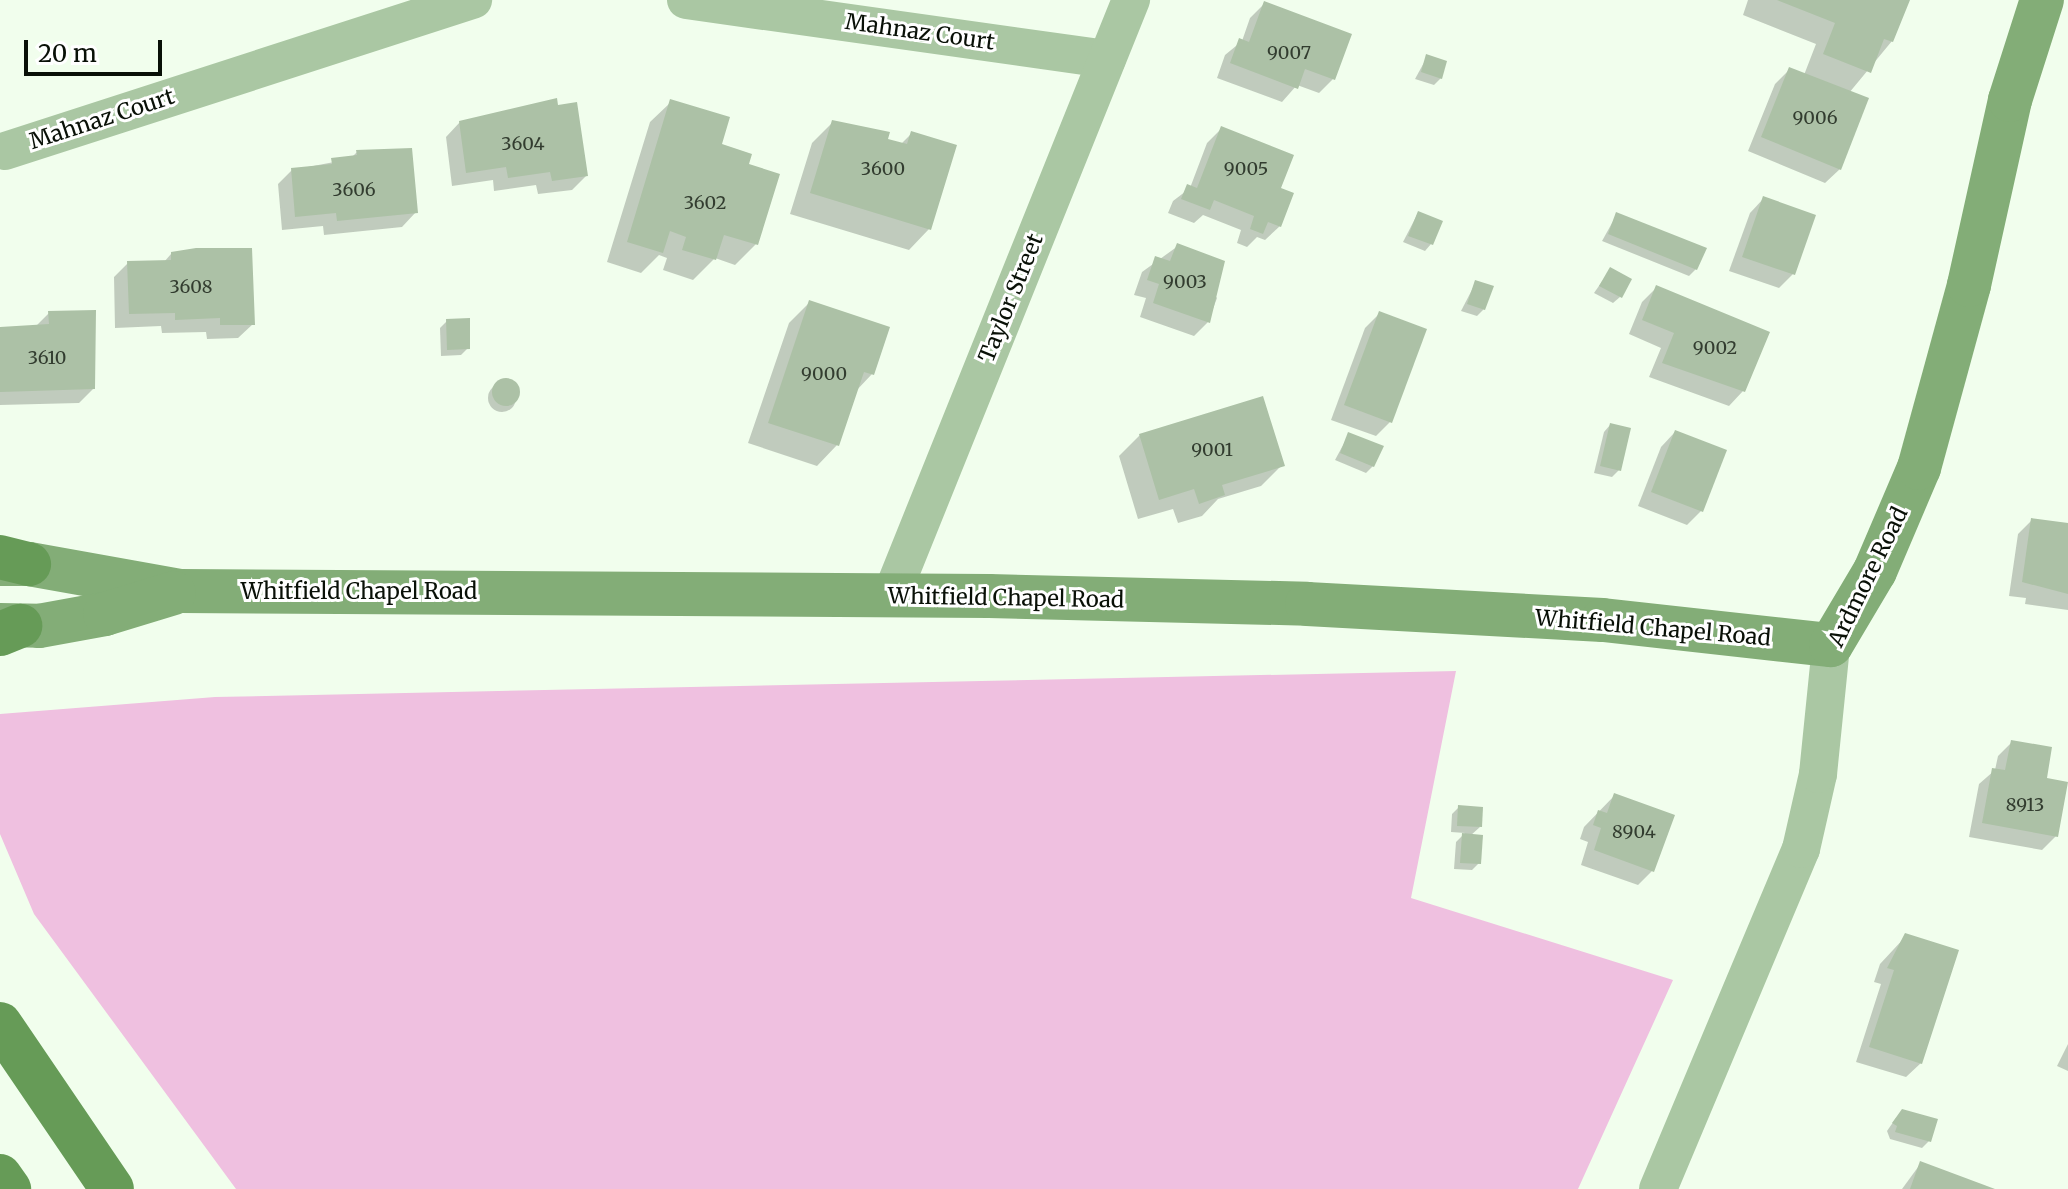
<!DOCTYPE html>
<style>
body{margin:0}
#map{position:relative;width:2068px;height:1189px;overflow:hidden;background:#f1feed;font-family:Merriweather,serif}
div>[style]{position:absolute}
.green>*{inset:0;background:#efc0e0}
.shadow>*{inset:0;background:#0003}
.round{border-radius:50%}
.building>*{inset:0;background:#acc1a6}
.street>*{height:38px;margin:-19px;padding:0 19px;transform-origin:19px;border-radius:19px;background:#aac7a3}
.secondary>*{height:44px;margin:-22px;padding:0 22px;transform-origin:22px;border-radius:22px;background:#83ad77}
.primary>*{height:44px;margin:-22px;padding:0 22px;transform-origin:22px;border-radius:22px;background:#669b57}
span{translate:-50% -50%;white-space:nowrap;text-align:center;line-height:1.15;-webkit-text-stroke:6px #fff;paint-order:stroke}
.number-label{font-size:18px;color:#323c2f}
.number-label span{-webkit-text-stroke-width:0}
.street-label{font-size:22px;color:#091007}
.scale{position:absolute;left:24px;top:40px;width:138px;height:36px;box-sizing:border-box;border:4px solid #091007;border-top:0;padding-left:10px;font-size:24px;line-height:28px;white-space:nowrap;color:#091007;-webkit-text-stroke:6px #fff;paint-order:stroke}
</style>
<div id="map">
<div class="green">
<i style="clip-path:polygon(1456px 671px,1411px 898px,1673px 980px,1578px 1189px,236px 1189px,34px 914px,0 834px,0 714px,215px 697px)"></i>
</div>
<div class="shadow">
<i style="clip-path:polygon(1748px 0,1908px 0,1892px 41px,1849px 93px,1840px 169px,1825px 183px,1748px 151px,1775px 84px,1790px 69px,1804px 75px,1816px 44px,1743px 15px)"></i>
<i style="clip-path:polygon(1264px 4px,1333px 79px,1319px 93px,1297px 85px,1282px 102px,1217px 78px,1225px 55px,1242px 41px,1250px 18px)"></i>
<i style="clip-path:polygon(1427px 57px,1441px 78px,1434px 85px,1415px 79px)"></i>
<i style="clip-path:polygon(555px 100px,586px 176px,572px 190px,538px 194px,536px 185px,494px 191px,493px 180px,452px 186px,446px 137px,460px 122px)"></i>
<i style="clip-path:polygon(671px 102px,746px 166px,756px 244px,735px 265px,715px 258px,693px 280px,663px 270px,667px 258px,659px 255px,641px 273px,607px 262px,650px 122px)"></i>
<i style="clip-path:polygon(833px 122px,901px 144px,912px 133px,929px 229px,909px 250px,790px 214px,812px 143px)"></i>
<i style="clip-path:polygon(1221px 129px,1278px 189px,1280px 226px,1265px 240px,1257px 237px,1247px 247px,1237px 243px,1241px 230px,1203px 215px,1194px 223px,1168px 213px,1173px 201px,1190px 188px,1207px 143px)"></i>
<i style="clip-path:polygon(357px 152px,416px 212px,402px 227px,324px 235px,323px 226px,282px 230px,278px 184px,292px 170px,350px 159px)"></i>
<i style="clip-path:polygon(1764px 198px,1793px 274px,1779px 288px,1729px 271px,1750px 213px)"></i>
<i style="clip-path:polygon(1418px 213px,1431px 244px,1425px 251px,1403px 242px)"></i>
<i style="clip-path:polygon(1617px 214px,1696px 269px,1689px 276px,1602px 241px)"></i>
<i style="clip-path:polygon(1178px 246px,1217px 298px,1208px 322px,1194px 336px,1140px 317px,1146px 298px,1134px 295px,1142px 272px)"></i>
<i style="clip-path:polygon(171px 254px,253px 324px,238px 338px,207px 339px,206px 332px,162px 333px,161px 326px,115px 328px,114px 277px,128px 263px,164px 262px)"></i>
<i style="clip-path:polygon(1610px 270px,1620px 297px,1613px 303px,1594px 293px)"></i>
<i style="clip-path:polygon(1476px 282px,1484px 309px,1477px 316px,1461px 311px)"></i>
<i style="clip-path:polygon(1656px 288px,1743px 391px,1729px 406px,1649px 377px,1661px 348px,1629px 334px,1642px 302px)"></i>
<i style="clip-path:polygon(810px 302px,872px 374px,855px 392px,837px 445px,817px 466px,748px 443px,789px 323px)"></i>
<i style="clip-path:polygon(49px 313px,93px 389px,79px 403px,0 405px,0 329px,35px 327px)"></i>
<i style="clip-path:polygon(1380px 313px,1390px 422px,1376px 436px,1331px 420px,1365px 328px)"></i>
<i style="clip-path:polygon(447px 321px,468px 348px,461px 355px,441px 356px,440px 328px)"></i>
<i class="round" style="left:488px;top:384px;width:28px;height:28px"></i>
<i style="clip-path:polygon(1610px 425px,1619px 470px,1612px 477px,1594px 473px,1604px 432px)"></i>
<i style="clip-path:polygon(1675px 432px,1701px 511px,1687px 525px,1638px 506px,1661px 447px)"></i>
<i style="clip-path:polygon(1349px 434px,1373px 466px,1366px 473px,1335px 460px)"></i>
<i style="clip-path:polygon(1140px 435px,1282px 465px,1261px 486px,1218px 499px,1202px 516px,1178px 523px,1173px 509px,1138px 519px,1119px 456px)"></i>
<i style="clip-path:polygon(2032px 520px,2068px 525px,2068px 610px,2025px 604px,2026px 598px,2009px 596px,2018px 534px)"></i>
<i style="clip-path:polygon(2012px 742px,2045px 780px,2056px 836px,2042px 850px,1969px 837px,1979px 784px,1995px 770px,1998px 756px)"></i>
<i style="clip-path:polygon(1614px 796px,1652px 871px,1638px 885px,1581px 865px,1588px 842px,1580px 839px,1584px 827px)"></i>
<i style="clip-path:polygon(1459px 807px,1480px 827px,1470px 836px,1479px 863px,1472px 870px,1454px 869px,1456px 842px,1465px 833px,1451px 832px,1452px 814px)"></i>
<i style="clip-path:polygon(1906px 936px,1921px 1063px,1906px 1077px,1856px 1062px,1881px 984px,1874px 982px,1880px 964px)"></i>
<i style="clip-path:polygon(2068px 1044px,2068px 1071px,2057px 1066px)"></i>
<i style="clip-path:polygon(1896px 1118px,1929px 1141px,1922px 1148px,1890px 1139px,1887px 1131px)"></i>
<i style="clip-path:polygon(1921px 1163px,1990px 1189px,1902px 1189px)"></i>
</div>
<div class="building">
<i style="clip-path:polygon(1777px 0,1910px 0,1893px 42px,1884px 39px,1871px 73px,1823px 54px,1835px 23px)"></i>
<i style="clip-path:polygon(1264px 1px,1352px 34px,1335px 80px,1305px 69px,1298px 89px,1230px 63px,1239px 38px,1249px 42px)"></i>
<i style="clip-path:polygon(1426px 54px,1447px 61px,1442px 79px,1421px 72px)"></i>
<i style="clip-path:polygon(1789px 67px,1869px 98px,1841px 170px,1761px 137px)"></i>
<i style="clip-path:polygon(557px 98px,558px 105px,577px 102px,588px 176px,552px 181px,550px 172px,508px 178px,506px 167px,466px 173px,459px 121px)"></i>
<i style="clip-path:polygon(670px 99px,730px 117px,722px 144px,752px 154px,749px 164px,780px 174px,758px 245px,724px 235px,716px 260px,682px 250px,686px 237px,670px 231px,663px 253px,627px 242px)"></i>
<i style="clip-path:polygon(832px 120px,890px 132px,888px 139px,907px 144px,911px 131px,957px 145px,931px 230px,810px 193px)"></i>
<i style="clip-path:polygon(1221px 126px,1294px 155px,1281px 188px,1294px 193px,1281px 227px,1268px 222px,1263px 234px,1250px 229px,1254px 216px,1214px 200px,1210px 210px,1181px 199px,1187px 184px,1197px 188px)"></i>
<i style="clip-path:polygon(412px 148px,418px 213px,337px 221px,336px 213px,295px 217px,291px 168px,332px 164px,331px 158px,357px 155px,356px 150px)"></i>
<i style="clip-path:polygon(1763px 196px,1816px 215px,1795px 275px,1742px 257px)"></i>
<i style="clip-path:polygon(1418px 211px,1443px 221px,1433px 245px,1408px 236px)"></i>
<i style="clip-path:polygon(1616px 212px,1707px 248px,1697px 270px,1608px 234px)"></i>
<i style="clip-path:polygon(1177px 243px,1225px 261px,1210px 323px,1153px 303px,1159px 284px,1147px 280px,1155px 256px,1170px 261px)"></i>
<i style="clip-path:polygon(196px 248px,252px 248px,255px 325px,220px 325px,220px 318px,175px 320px,175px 313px,129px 314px,127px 261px,171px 260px,171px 252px)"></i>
<i style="clip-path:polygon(1610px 267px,1632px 279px,1622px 298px,1599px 286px)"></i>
<i style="clip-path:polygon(1475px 280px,1494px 286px,1485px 310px,1467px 304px)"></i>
<i style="clip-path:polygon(1656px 285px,1770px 332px,1745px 392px,1662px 363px,1674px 333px,1642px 320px)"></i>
<i style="clip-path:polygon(809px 300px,890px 327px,874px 375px,864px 372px,839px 446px,768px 423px)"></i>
<i style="clip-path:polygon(96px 310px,95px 389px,0 392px,0 327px,49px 324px,48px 311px)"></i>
<i style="clip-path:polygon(1379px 311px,1427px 329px,1392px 423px,1344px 405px)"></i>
<i style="clip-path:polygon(470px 318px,470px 349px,447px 350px,446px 319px)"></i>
<i class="round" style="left:492px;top:378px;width:28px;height:28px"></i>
<i style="clip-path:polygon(1263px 396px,1285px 466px,1222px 485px,1225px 495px,1199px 504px,1194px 489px,1159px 500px,1139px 434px)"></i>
<i style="clip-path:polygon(1610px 423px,1631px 428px,1621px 471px,1600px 466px)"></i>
<i style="clip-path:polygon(1675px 430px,1727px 450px,1703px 512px,1651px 492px)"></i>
<i style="clip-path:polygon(1348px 432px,1384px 446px,1374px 467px,1340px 453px)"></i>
<i style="clip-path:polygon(2031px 518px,2068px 523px,2068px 594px,2022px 582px)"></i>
<i style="clip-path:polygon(2011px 740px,2052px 747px,2047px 778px,2068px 782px,2058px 837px,1982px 823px,1992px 768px,2005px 770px)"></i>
<i style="clip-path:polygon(1614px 793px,1675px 815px,1654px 872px,1594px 850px,1601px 828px,1593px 825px,1598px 810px,1607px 813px)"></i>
<i style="clip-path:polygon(1458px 805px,1483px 807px,1482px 827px,1457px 826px)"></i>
<i style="clip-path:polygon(1462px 833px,1483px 835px,1481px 864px,1460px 863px)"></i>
<i style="clip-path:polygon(1905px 933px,1959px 950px,1922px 1064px,1869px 1047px,1894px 970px,1887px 968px)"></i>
<i style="clip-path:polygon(1902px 1109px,1938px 1119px,1931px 1142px,1895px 1132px,1897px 1126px,1892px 1123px)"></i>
<i style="clip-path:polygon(1920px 1161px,1995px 1189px,1910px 1189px)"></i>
</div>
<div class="street">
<i style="left:686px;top:0;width:425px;rotate:8deg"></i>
<i style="left:5px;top:151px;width:492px;rotate:-17.9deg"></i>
<i style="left:891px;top:596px;width:643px;rotate:-68.07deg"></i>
<i style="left:1658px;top:1189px;width:369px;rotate:-67.2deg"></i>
<i style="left:1801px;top:849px;width:77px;rotate:-77.2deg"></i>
<i style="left:1818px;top:774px;width:130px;rotate:-84.2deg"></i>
</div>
<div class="secondary">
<i style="left:0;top:564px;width:29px"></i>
<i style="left:29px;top:564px;width:153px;rotate:10.1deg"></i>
<i style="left:180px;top:591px;width:809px;rotate:0.35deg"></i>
<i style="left:989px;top:596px;width:318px;rotate:1.4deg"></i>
<i style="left:1307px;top:604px;width:296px;rotate:3.1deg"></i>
<i style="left:1603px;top:620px;width:229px;rotate:6.3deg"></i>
<i style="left:1831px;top:645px;width:86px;rotate:-59.3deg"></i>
<i style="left:1875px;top:571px;width:112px;rotate:-66.9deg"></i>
<i style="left:1919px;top:468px;width:190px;rotate:-74.7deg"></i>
<i style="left:1969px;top:285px;width:189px;rotate:-77.5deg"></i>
<i style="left:2010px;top:100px;width:105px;rotate:-72.3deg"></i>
<i style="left:0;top:625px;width:39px;rotate:1deg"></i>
<i style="left:39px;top:626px;width:67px;rotate:-10.3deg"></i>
<i style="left:105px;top:614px;width:72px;rotate:-16.9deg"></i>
</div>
<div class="primary">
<i style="left:0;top:557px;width:30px;rotate:14deg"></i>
<i style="left:0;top:634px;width:22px;rotate:-22deg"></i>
<i style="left:0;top:1024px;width:199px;rotate:55.8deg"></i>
<i style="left:0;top:1176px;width:16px;rotate:55deg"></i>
</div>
<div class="number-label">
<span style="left:1289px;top:53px">9007</span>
<span style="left:1815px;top:118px">9006</span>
<span style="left:523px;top:144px">3604</span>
<span style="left:883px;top:169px">3600</span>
<span style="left:1246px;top:169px">9005</span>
<span style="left:354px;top:190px">3606</span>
<span style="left:705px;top:203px">3602</span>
<span style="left:1185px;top:282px">9003</span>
<span style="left:191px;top:287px">3608</span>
<span style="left:1715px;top:348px">9002</span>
<span style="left:47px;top:358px">3610</span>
<span style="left:824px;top:374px">9000</span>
<span style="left:1212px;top:450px">9001</span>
<span style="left:2025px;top:805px">8913</span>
<span style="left:1634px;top:832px">8904</span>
</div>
<div class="street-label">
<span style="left:920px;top:32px;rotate:8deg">Mahnaz Court</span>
<span style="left:102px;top:119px;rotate:-18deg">Mahnaz Court</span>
<span style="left:1011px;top:298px;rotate:-68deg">Taylor Street</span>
<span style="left:1868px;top:577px;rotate:-64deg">Ardmore Road</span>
<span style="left:359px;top:592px">Whitfield Chapel Road</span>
<span style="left:1006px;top:598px;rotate:1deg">Whitfield Chapel Road</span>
<span style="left:1653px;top:628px;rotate:5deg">Whitfield Chapel Road</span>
</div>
<div class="scale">20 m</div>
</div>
